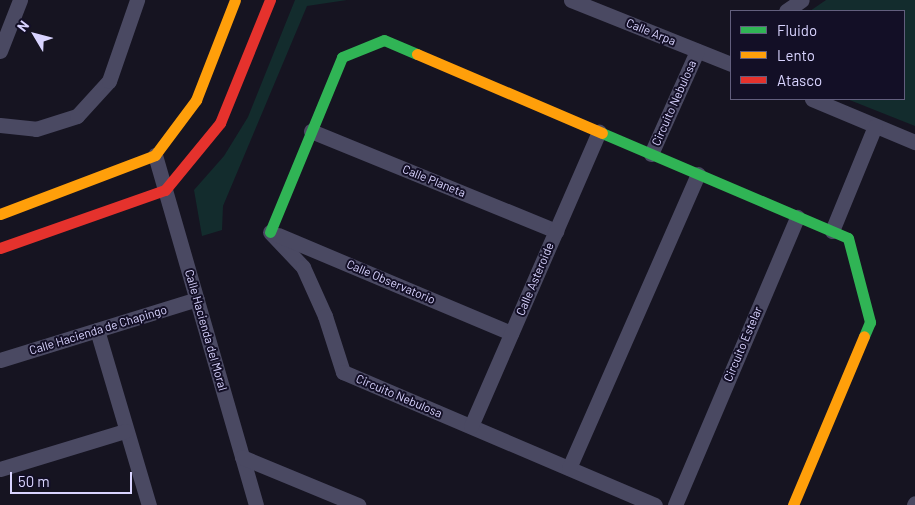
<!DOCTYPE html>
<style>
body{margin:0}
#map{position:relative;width:915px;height:505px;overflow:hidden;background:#161421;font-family:Barlow,sans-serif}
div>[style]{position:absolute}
.green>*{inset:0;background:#132c2d}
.street>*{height:15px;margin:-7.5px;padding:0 7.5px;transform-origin:7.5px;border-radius:7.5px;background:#4a4962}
.fast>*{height:11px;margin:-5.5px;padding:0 5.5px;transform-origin:5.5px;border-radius:5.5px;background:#30b455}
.slow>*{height:11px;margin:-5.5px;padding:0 5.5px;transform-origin:5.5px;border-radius:5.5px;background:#ff9f0a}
.jam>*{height:11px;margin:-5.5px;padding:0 5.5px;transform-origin:5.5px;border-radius:5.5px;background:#e5322d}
span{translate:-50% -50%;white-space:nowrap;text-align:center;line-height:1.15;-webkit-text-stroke:4px #130f26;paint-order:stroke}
.street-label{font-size:12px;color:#d9d4ff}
.legend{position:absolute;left:730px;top:10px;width:175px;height:90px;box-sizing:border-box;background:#130f26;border:1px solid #625e7d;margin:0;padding:6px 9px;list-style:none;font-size:15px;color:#d9d4ff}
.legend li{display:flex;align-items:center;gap:10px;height:25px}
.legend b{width:25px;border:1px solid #625e7d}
.north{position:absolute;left:10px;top:10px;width:50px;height:50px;-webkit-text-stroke:4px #130f26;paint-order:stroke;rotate:307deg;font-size:14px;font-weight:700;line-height:20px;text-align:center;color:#d9d4ff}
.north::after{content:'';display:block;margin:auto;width:18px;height:22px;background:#d9d4ff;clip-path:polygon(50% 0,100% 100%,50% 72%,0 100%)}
.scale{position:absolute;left:10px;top:472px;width:122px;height:22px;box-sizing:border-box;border:2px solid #d9d4ff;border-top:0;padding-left:6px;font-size:15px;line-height:18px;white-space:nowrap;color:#d9d4ff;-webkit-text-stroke:4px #130f26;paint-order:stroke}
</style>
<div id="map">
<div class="green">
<i style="clip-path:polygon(295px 0,347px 0,307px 6px,223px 206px,222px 230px,202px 236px,194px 190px,224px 156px,248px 117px)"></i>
<i style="clip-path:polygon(826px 0,915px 0,915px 126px,847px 99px,904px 99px,904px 11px,810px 11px)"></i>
</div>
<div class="street">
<i style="left:571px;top:0;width:172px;rotate:21.8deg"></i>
<i style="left:786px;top:11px;width:19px;rotate:-35deg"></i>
<i style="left:0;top:51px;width:55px;rotate:-68.6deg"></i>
<i style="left:812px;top:99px;width:112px;rotate:22.7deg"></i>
<i style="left:0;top:125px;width:36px;rotate:6deg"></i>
<i style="left:36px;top:129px;width:43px;rotate:-17.6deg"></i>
<i style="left:77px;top:116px;width:47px;rotate:-47.6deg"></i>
<i style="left:109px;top:81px;width:86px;rotate:-70.9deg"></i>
<i style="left:311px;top:131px;width:265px;rotate:22.2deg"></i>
<i style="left:651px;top:154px;width:113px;rotate:-65.9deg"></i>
<i style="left:155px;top:155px;width:364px;rotate:73.9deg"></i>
<i style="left:832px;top:231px;width:113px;rotate:-67.7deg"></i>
<i style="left:270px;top:232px;width:48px;rotate:46.7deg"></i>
<i style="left:303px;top:267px;width:54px;rotate:65.8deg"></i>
<i style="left:325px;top:316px;width:59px;rotate:72.2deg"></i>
<i style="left:343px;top:372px;width:339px;rotate:23.1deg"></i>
<i style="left:278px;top:235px;width:253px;rotate:22.8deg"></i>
<i style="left:97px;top:330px;width:183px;rotate:73.5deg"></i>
<i style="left:0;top:360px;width:206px;rotate:-17.2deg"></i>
<i style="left:471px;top:426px;width:321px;rotate:-66.5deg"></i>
<i style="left:242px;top:457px;width:126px;rotate:22.5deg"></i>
<i style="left:569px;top:468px;width:321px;rotate:-66.3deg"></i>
<i style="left:0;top:469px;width:131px;rotate:-16.9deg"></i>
<i style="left:675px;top:505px;width:313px;rotate:-67deg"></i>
<i style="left:914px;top:505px;width:2px;rotate:-63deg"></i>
</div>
<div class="fast">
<i style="left:602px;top:133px;width:267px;rotate:23.1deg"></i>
<i style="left:848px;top:238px;width:87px;rotate:75.3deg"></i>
<i style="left:870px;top:322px;width:15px;rotate:113deg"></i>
<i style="left:270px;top:232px;width:189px;rotate:-67.6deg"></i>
<i style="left:342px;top:57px;width:45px;rotate:-22deg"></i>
<i style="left:384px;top:40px;width:36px;rotate:23deg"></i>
</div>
<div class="slow">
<i style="left:417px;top:54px;width:201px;rotate:23.1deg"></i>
<i style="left:0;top:214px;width:166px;rotate:-20.8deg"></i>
<i style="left:155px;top:155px;width:69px;rotate:-53.3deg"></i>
<i style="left:196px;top:100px;width:107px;rotate:-68.7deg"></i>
<i style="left:793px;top:505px;width:183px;rotate:-67.2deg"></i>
</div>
<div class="jam">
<i style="left:0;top:248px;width:175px;rotate:-19.4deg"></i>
<i style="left:165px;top:190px;width:87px;rotate:-50.6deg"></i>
<i style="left:220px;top:123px;width:133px;rotate:-67.9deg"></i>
</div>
<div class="street-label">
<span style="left:651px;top:32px;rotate:22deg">Calle Arpa</span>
<span style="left:674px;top:103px;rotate:-66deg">Circuito Nebulosa</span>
<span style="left:434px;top:181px;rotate:22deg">Calle Planeta</span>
<span style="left:535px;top:279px;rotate:-67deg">Calle Asteroide</span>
<span style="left:391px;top:282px;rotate:23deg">Calle Observatorio</span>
<span style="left:98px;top:330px;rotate:-17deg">Calle Hacienda de Chapingo</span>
<span style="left:206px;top:330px;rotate:74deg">Calle Hacienda del Moral</span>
<span style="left:743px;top:344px;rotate:-67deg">Circuito Estelar</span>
<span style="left:399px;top:396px;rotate:23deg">Circuito Nebulosa</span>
</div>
<ul class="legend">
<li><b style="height:6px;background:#30b455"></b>Fluido</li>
<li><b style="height:6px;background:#ff9f0a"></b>Lento</li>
<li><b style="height:6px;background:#e5322d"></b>Atasco</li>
</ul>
<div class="north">N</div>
<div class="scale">50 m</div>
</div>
